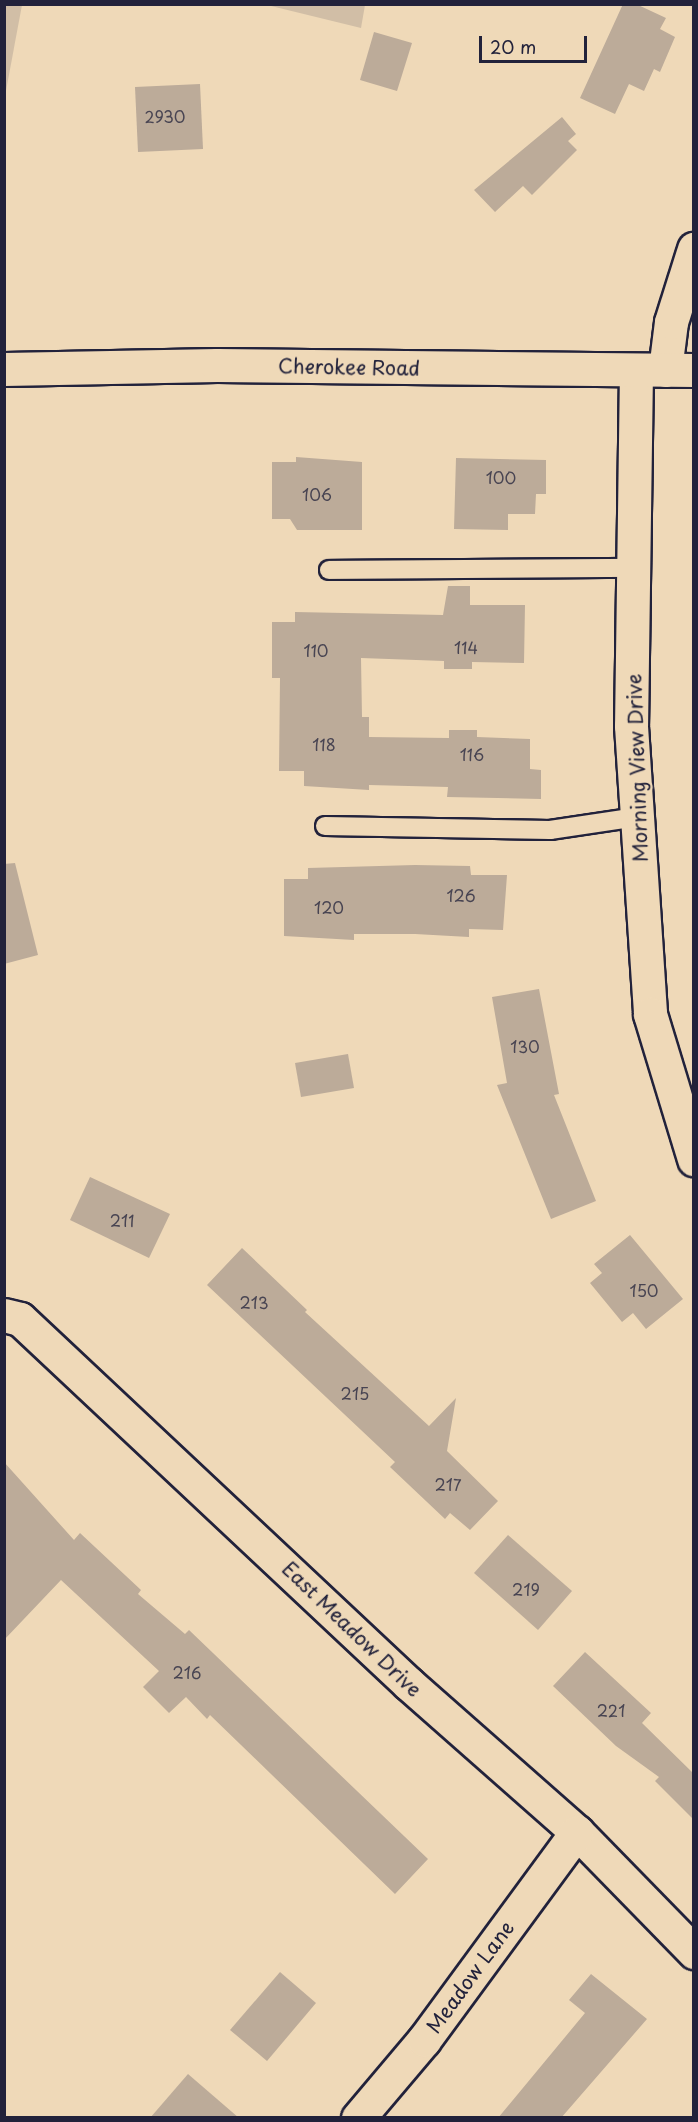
<!DOCTYPE html>
<style>
body{margin:0}
#map{position:relative;width:698px;height:2122px;overflow:hidden;background:#efd9b8;font-family:"Playpen Sans",sans-serif}
div>[style]{position:absolute}
.green>*{inset:0;background:#d1bea6}
.building>*{inset:0;background:#bcab99}
.roads{filter:drop-shadow(2px 0 #22223b) drop-shadow(-2px 0 #22223b) drop-shadow(0 2px #22223b) drop-shadow(0 -2px #22223b)}
.service>*{height:18px;margin:-9px;padding:0 9px;transform-origin:9px;border-radius:9px;background:#efd9b8}
.minor>*{height:33px;margin:-16.5px;padding:0 16.5px;transform-origin:16.5px;border-radius:16.5px;background:#efd9b8}
.secondary>*{height:33px;margin:-16.5px;padding:0 16.5px;transform-origin:16.5px;border-radius:16.5px;background:#efd9b8}
span{translate:-50% -50%;white-space:nowrap;text-align:center;line-height:1.15;-webkit-text-stroke:4.5px #efd9b8;paint-order:stroke}
.number-label{font-size:16px;color:#484452}
.number-label span{-webkit-text-stroke-width:0}
.street-label{font-size:20px;color:#22223b}
.frame{position:absolute;inset:0;border:6px solid #22223b;pointer-events:none}
.scale{position:absolute;left:479px;top:36px;width:108px;height:27px;box-sizing:border-box;border:3px solid #22223b;border-top:0;padding-left:8px;font-size:18px;line-height:21px;white-space:nowrap;color:#22223b;-webkit-text-stroke:4px #efd9b8;paint-order:stroke}
</style>
<div id="map">
<div class="green">
<i style="clip-path:polygon(5px 4px,22px 5px,5px 96px,4px 5px)"></i>
<i style="clip-path:polygon(267px 5px,365px 4px,365px 5px,361px 28px)"></i>
</div>
<div class="building">
<i style="clip-path:polygon(623px 4px,636px 4px,666px 18px,660px 29px,675px 37px,660px 72px,654px 69px,644px 91px,629px 84px,615px 114px,580px 98px)"></i>
<i style="clip-path:polygon(374px 32px,412px 43px,397px 91px,360px 80px)"></i>
<i style="clip-path:polygon(200px 84px,203px 149px,138px 152px,135px 87px)"></i>
<i style="clip-path:polygon(562px 117px,576px 134px,568px 141px,577px 150px,532px 195px,523px 186px,495px 212px,474px 190px)"></i>
<i style="clip-path:polygon(296px 457px,362px 462px,362px 530px,297px 530px,290px 519px,272px 519px,272px 462px,296px 462px)"></i>
<i style="clip-path:polygon(456px 458px,546px 460px,546px 494px,536px 494px,535px 514px,508px 514px,508px 530px,454px 529px)"></i>
<i style="clip-path:polygon(448px 586px,470px 586px,470px 605px,525px 605px,524px 663px,472px 662px,472px 669px,444px 669px,444px 661px,361px 658px,362px 717px,369px 717px,369px 737px,449px 738px,449px 730px,477px 730px,477px 737px,530px 739px,530px 769px,541px 770px,541px 799px,447px 797px,448px 787px,369px 785px,369px 790px,304px 786px,304px 771px,279px 771px,280px 678px,272px 678px,272px 622px,295px 622px,295px 612px,443px 615px)"></i>
<i style="clip-path:polygon(15px 863px,38px 955px,4px 964px,4px 864px)"></i>
<i style="clip-path:polygon(415px 865px,470px 866px,471px 875px,507px 875px,503px 930px,469px 929px,469px 937px,415px 934px,354px 934px,354px 940px,284px 936px,284px 879px,308px 879px,308px 868px)"></i>
<i style="clip-path:polygon(539px 989px,559px 1094px,554px 1095px,596px 1201px,551px 1219px,497px 1085px,507px 1083px,492px 997px)"></i>
<i style="clip-path:polygon(348px 1054px,354px 1088px,301px 1097px,295px 1063px)"></i>
<i style="clip-path:polygon(90px 1177px,170px 1214px,149px 1258px,70px 1220px)"></i>
<i style="clip-path:polygon(630px 1235px,683px 1299px,646px 1329px,633px 1313px,622px 1322px,590px 1283px,602px 1273px,594px 1264px)"></i>
<i style="clip-path:polygon(242px 1248px,307px 1310px,305px 1312px,429px 1426px,456px 1398px,447px 1451px,498px 1501px,470px 1530px,450px 1513px,445px 1519px,390px 1467px,395px 1462px,207px 1285px)"></i>
<i style="clip-path:polygon(4px 1462px,74px 1540px,80px 1533px,141px 1590px,138px 1594px,185px 1634px,189px 1630px,428px 1859px,395px 1894px,210px 1715px,207px 1719px,186px 1697px,169px 1713px,143px 1687px,159px 1671px,61px 1580px,4px 1640px)"></i>
<i style="clip-path:polygon(508px 1535px,572px 1591px,538px 1630px,474px 1573px)"></i>
<i style="clip-path:polygon(585px 1652px,651px 1713px,642px 1723px,693px 1773px,693px 1819px,655px 1781px,659px 1777px,616px 1746px,553px 1686px)"></i>
<i style="clip-path:polygon(280px 1972px,316px 2003px,267px 2061px,230px 2030px)"></i>
<i style="clip-path:polygon(591px 1974px,647px 2019px,561px 2118px,498px 2118px,585px 2013px,569px 2000px)"></i>
<i style="clip-path:polygon(188px 2074px,239px 2118px,150px 2118px)"></i>
</div>
<div class="roads">
<div class="service">
<i style="left:329px;top:570px;width:305px;rotate:-0.4deg"></i>
<i style="left:325px;top:826px;width:225px;rotate:1deg"></i>
<i style="left:550px;top:830px;width:88px;rotate:-8.5deg"></i>
</div>
<div class="minor">
<i style="left:636px;top:370px;width:356px;rotate:90.8deg"></i>
<i style="left:631px;top:726px;width:289px;rotate:86.2deg"></i>
<i style="left:650px;top:1014px;width:152px;rotate:73.1deg"></i>
<i style="left:665px;top:370px;width:48px;rotate:-82.9deg"></i>
<i style="left:671px;top:322px;width:77px;rotate:-72.5deg"></i>
<i style="left:4px;top:1315px;width:16px;rotate:14deg"></i>
<i style="left:20px;top:1319px;width:533px;rotate:43.18deg"></i>
<i style="left:409px;top:1684px;width:224px;rotate:41.4deg"></i>
<i style="left:577px;top:1832px;width:168px;rotate:45.7deg"></i>
<i style="left:358px;top:2118px;width:102px;rotate:-49.8deg"></i>
<i style="left:424px;top:2040px;width:258px;rotate:-53.7deg"></i>
</div>
<div class="secondary">
<i style="left:4px;top:369px;width:213px;rotate:-1.1deg"></i>
<i style="left:217px;top:365px;width:477px;rotate:0.6deg"></i>
</div>
</div>
<div class="number-label">
<span style="left:165px;top:116px">2930</span>
<span style="left:501px;top:477px">100</span>
<span style="left:317px;top:494px">106</span>
<span style="left:466px;top:647px">114</span>
<span style="left:316px;top:650px">110</span>
<span style="left:324px;top:744px">118</span>
<span style="left:472px;top:754px">116</span>
<span style="left:461px;top:895px">126</span>
<span style="left:329px;top:907px">120</span>
<span style="left:525px;top:1046px">130</span>
<span style="left:122px;top:1220px">211</span>
<span style="left:644px;top:1290px">150</span>
<span style="left:254px;top:1302px">213</span>
<span style="left:355px;top:1393px">215</span>
<span style="left:448px;top:1484px">217</span>
<span style="left:526px;top:1589px">219</span>
<span style="left:187px;top:1672px">216</span>
<span style="left:611px;top:1710px">221</span>
</div>
<div class="street-label">
<span style="left:349px;top:367px;rotate:1deg">Cherokee Road</span>
<span style="left:637px;top:768px;rotate:-92deg">Morning View Drive</span>
<span style="left:352px;top:1629px;rotate:44deg">East Meadow Drive</span>
<span style="left:470px;top:1977px;rotate:-54deg">Meadow Lane</span>
</div>
<div class="frame"></div>
<div class="scale">20 m</div>
</div>
